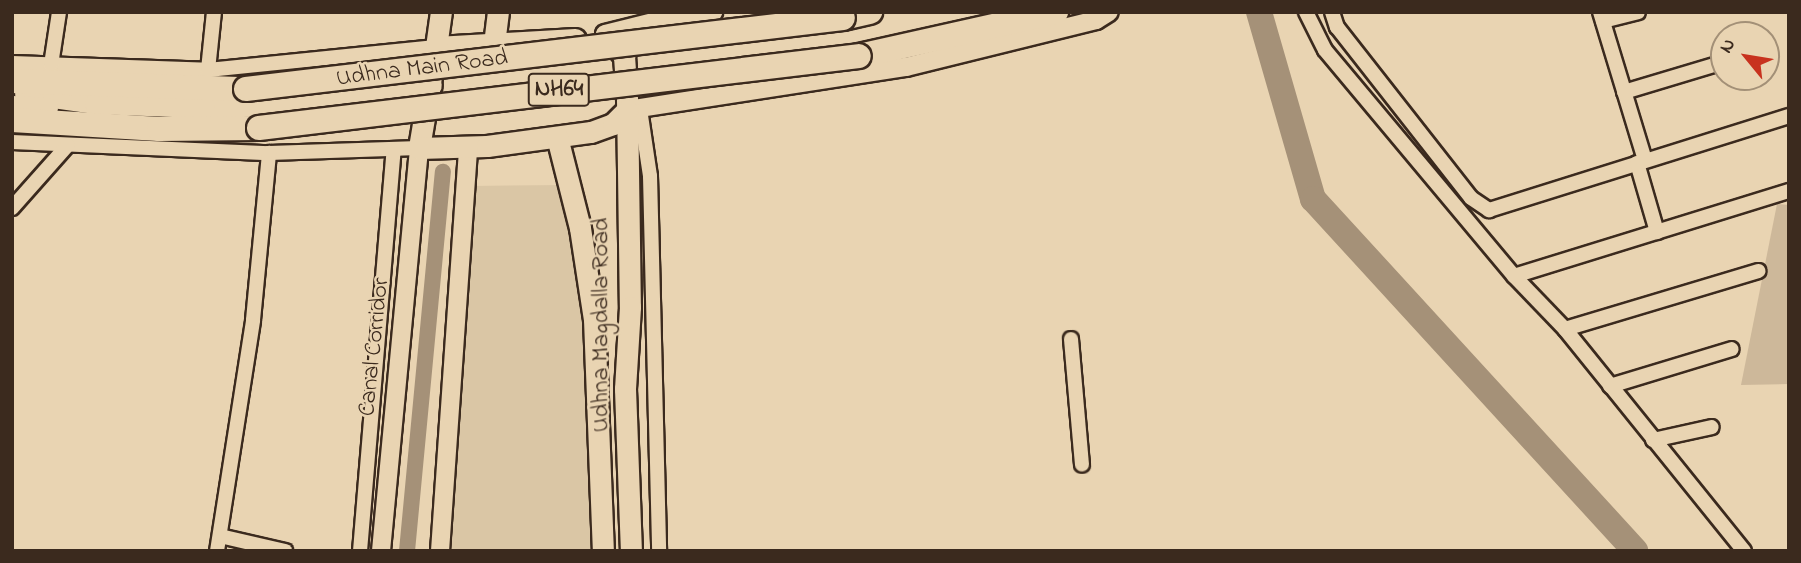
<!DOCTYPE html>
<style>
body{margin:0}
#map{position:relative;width:1801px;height:563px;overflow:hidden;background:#e9d4b2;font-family:"Indie Flower",sans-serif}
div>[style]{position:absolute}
.built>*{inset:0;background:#dac6a5}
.green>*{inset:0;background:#cdb89a}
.canal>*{height:16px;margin:-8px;padding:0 8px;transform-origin:8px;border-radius:8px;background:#a59178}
.river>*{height:26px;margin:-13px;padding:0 13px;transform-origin:13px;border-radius:13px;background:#a59178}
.roads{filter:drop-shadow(2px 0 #3b2a1e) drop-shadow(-2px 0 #3b2a1e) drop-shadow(0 2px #3b2a1e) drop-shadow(0 -2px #3b2a1e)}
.minor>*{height:14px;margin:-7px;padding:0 7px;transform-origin:7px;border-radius:7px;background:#e9d4b2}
.tertiary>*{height:18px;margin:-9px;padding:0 9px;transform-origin:9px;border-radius:9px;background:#e9d4b2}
.secondary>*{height:21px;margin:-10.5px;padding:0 10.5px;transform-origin:10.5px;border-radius:10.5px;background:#e9d4b2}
.trunk>*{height:24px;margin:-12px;padding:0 12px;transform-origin:12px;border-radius:12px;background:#e9d4b2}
.bridges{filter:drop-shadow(2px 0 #3b2a1e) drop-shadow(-2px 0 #3b2a1e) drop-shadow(0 2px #3b2a1e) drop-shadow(0 -2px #3b2a1e)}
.trunk-bridge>*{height:24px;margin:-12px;padding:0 12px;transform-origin:12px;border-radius:12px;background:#e9d4b2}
span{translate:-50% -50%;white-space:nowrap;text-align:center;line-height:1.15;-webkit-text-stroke:5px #e9d4b2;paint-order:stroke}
.shield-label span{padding:2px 5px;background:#e9d4b2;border:2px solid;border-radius:5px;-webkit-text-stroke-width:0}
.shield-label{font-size:23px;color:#3b2a1e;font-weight:700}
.street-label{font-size:24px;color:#3b2a1e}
.frame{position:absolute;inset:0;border:14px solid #3b2a1e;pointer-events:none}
.north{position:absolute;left:1710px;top:21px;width:70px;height:70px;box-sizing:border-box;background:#e9d4b2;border:2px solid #a39077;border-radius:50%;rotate:300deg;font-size:19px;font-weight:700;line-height:28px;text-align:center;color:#3b2a1e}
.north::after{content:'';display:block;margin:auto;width:24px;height:32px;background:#c8321e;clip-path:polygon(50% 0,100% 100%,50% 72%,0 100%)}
</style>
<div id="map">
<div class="built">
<i style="clip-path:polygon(566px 185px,594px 351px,600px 551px,442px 551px,471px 186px)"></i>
</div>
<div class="green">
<i style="clip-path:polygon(1777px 204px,1789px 205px,1789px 384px,1741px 385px)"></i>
</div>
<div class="canal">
<i style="left:407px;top:551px;width:381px;rotate:-84.6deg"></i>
</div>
<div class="river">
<i style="left:1259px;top:12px;width:195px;rotate:73.9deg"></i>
<i style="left:1313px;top:199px;width:477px;rotate:47.5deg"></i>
</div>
<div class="roads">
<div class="minor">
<i style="left:1306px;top:12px;width:42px;rotate:63.4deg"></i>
<i style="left:1325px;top:50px;width:295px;rotate:50.1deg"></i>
<i style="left:1514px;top:276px;width:74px;rotate:46.1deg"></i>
<i style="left:1565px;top:329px;width:285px;rotate:51.1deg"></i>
<i style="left:1332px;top:12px;width:16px;rotate:72deg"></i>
<i style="left:1337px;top:27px;width:217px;rotate:51.9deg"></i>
<i style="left:1471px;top:198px;width:22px;rotate:34deg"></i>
<i style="left:1489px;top:210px;width:314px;rotate:-17.4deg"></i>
<i style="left:1600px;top:12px;width:155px;rotate:73.1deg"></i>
<i style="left:1603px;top:21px;width:36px;rotate:-14deg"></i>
<i style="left:12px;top:63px;width:196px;rotate:2deg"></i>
<i style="left:208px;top:70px;width:229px;rotate:-5.8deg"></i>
<i style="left:51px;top:65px;width:54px;rotate:-81.4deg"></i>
<i style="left:208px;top:70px;width:58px;rotate:-84.1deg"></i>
<i style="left:1624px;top:92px;width:104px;rotate:-16.7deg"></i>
<i style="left:640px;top:109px;width:68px;rotate:81.5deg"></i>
<i style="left:650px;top:176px;width:375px;rotate:88.6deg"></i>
<i style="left:12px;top:142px;width:257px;rotate:2.5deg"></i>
<i style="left:269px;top:153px;width:150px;rotate:-1.9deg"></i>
<i style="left:1637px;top:163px;width:72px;rotate:73.8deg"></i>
<i style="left:12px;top:208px;width:84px;rotate:-48.4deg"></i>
<i style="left:1514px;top:276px;width:288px;rotate:-17.2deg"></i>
<i style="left:1565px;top:329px;width:202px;rotate:-16.7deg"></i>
<i style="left:1071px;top:339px;width:126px;rotate:85deg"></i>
<i style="left:1610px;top:386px;width:127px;rotate:-16.9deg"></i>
<i style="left:1653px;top:440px;width:60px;rotate:-12.4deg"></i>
<i style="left:220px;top:536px;width:67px;rotate:13deg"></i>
<i style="left:217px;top:551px;width:234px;rotate:-81.1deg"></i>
<i style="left:253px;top:320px;width:168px;rotate:-84.5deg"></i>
<i style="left:360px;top:551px;width:402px;rotate:-85.2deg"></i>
</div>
<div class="tertiary">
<i style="left:605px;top:34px;width:58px;rotate:-14deg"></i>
<i style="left:661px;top:20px;width:53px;rotate:-8.7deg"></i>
<i style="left:627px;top:110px;width:282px;rotate:-8.8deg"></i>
<i style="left:906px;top:67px;width:196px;rotate:-13.9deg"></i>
<i style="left:1096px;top:20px;width:15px;rotate:-32deg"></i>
<i style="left:381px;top:551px;width:405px;rotate:-84.6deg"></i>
<i style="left:440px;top:551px;width:405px;rotate:-86deg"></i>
</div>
<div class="secondary">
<i style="left:606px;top:35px;width:28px;rotate:49deg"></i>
<i style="left:624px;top:56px;width:43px;rotate:86deg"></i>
<i style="left:627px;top:99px;width:208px;rotate:89.2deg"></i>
<i style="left:630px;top:307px;width:82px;rotate:93.5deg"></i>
<i style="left:625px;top:389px;width:162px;rotate:87.9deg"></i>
<i style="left:575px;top:39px;width:139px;rotate:176.7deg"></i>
<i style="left:436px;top:47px;width:102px;rotate:99.6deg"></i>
<i style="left:419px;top:148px;width:68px;rotate:-1.7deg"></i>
<i style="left:487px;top:146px;width:105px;rotate:-7.7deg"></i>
<i style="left:591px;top:132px;width:23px;rotate:-20deg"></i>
<i style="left:613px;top:124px;width:20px;rotate:-45deg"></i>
<i style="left:494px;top:44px;width:32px;rotate:-83deg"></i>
<i style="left:436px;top:47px;width:35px;rotate:-82deg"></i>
<i style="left:25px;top:93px;width:71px;rotate:8.1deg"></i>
<i style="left:95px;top:103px;width:129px;rotate:2.2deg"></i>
<i style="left:224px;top:108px;width:208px;rotate:-6.3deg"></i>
<i style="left:12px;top:106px;width:35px;rotate:3deg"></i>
<i style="left:557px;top:137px;width:94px;rotate:75.8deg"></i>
<i style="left:580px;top:228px;width:92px;rotate:81.3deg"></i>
<i style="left:594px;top:319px;width:232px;rotate:87.8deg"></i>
</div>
<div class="trunk">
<i style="left:843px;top:18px;width:28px;rotate:-13deg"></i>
<i style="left:859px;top:56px;width:202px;rotate:-12.6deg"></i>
<i style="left:12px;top:81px;width:234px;rotate:2deg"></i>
<i style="left:12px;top:120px;width:147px;rotate:3.5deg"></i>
<i style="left:159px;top:129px;width:100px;rotate:-0.6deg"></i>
</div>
</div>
<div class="bridges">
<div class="trunk-bridge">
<i style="left:246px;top:89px;width:601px;rotate:-6.78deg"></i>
<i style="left:259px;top:128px;width:604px;rotate:-6.84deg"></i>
</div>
</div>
<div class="shield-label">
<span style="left:559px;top:90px">NH64</span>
</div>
<div class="street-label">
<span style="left:422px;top:69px;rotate:-7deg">Udhna Main Road</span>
<span style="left:602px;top:325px;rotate:-90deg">Udhna Magdalla Road</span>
<span style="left:375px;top:347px;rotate:-84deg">Canal Corridor</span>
</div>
<div class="frame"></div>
<div class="north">N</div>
</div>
